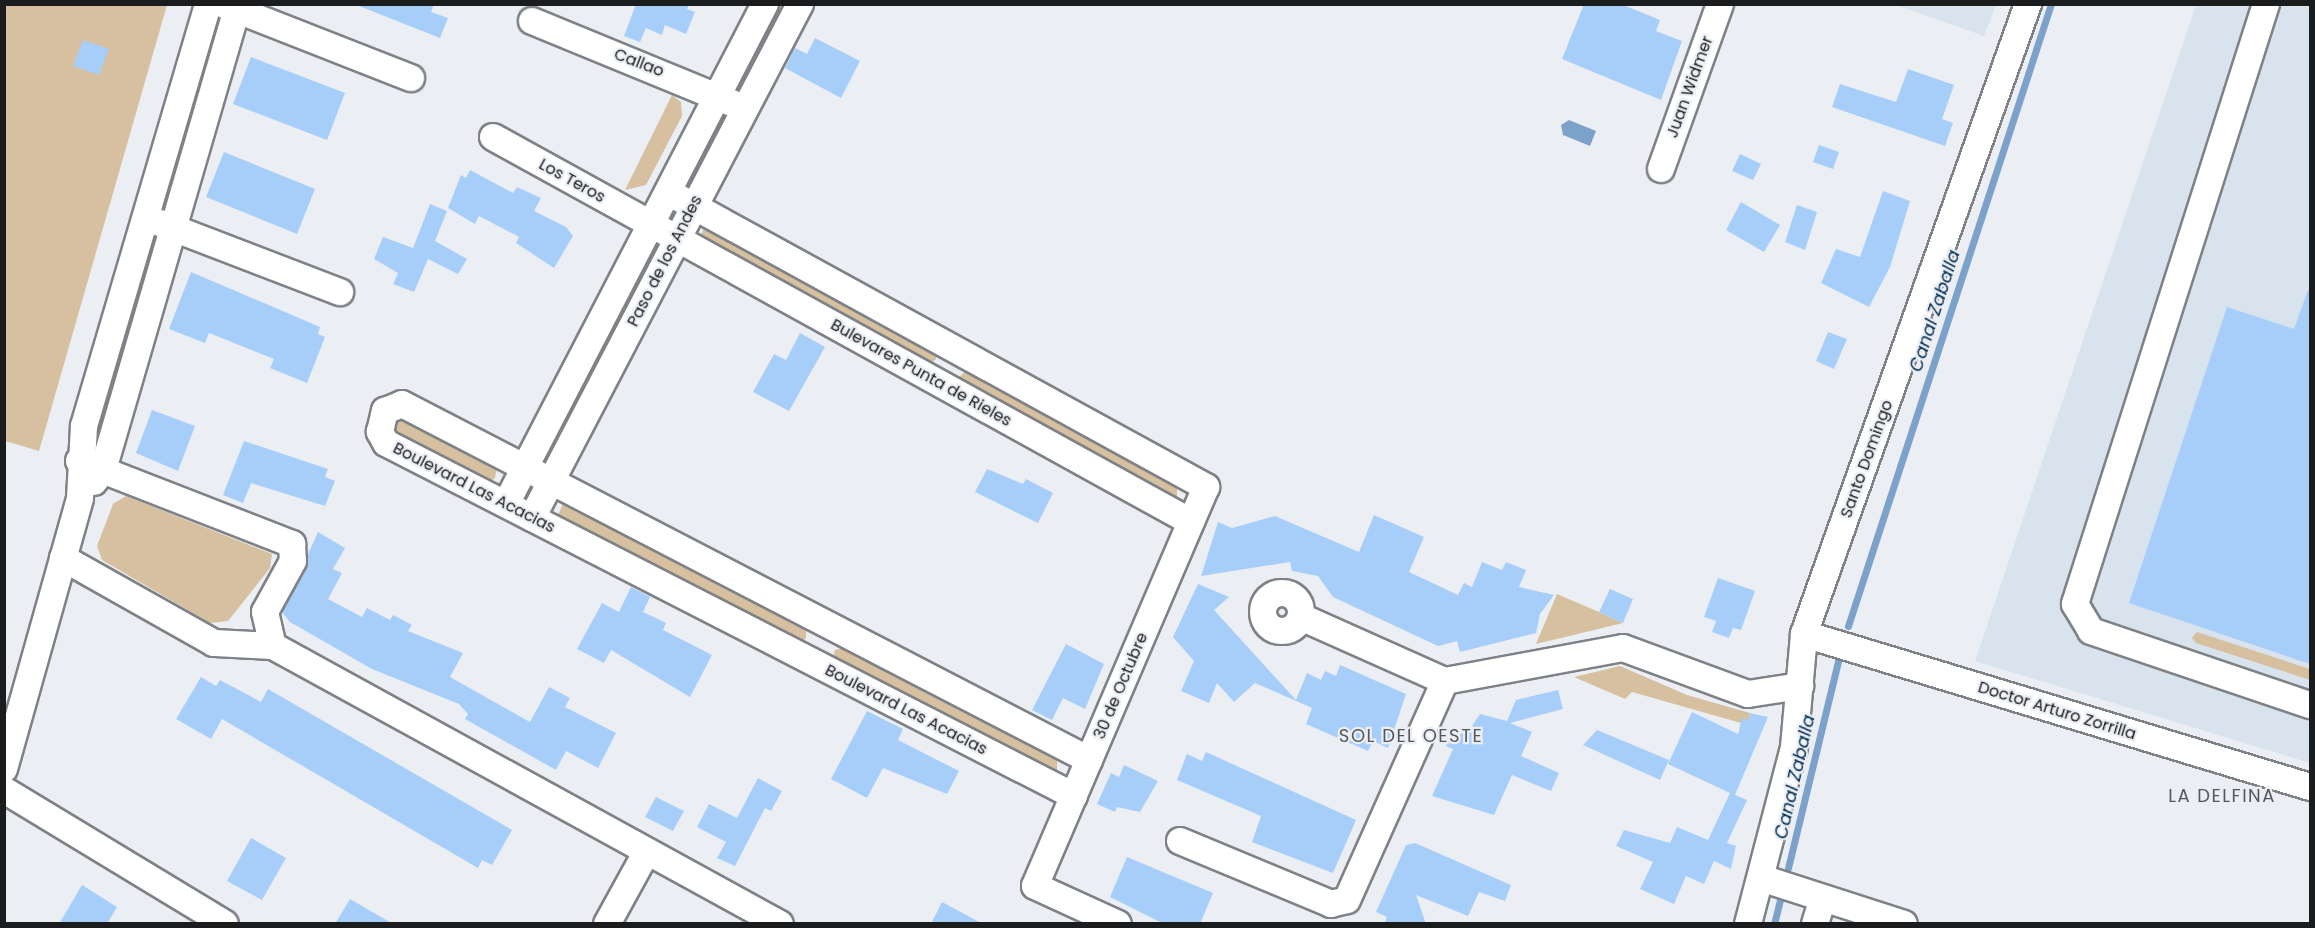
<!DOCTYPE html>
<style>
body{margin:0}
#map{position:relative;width:2315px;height:928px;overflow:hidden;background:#ebeff4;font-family:Poppins,sans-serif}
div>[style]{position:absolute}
.built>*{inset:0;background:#d8e3ed}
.green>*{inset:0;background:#d6c09f}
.water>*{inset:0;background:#7ca2ca}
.stream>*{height:7px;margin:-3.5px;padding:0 3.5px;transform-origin:3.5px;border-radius:3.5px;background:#7ca2ca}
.building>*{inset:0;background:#a7cef8}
.roads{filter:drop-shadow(2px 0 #7e8286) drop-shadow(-2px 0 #7e8286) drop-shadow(0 2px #7e8286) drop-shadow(0 -2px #7e8286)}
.minor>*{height:26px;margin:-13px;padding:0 13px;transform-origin:13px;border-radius:13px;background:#fff}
.minor>.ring{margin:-13px;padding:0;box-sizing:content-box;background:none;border:26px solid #fff;border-radius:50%}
span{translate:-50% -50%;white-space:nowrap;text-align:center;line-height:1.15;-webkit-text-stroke:4.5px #ebeff4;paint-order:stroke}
.street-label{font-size:16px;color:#1b1c1e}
.water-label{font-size:18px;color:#022d53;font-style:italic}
.neighbourhood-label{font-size:18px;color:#54585c;letter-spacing:1.5px}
.frame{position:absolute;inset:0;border:6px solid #1b1c1e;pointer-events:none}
</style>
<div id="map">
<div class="built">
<i style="clip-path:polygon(1896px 5px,1996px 5px,1984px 36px)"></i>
<i style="clip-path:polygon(2196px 5px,2310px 5px,2310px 763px,1975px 661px)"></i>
</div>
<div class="green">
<i style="clip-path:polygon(4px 5px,167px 5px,39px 451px,5px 441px)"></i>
<i style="clip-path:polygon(779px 5px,791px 5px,744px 85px,740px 78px)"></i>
<i style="clip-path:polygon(216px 32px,219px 34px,172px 188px,168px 185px)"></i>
<i style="clip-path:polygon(672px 95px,681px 102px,682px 116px,646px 185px,625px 190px)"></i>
<i style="clip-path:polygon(720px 117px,728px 118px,694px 180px,690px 174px)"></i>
<i style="clip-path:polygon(706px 223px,936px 351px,936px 359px,929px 365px,700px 237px)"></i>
<i style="clip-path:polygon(654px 250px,657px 252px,551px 459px,548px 453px,646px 255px)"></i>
<i style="clip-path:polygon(152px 253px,154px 254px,102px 434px,148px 256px)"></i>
<i style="clip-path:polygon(968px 369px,1177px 485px,1177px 496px,1173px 500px,957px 379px)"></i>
<i style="clip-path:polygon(398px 415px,497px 467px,495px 478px,490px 482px,393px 433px,389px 422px)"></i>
<i style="clip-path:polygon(126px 496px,272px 554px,270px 568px,228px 621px,210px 623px,102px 560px,97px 546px,107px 520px,113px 504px)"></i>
<i style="clip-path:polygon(563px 503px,806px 628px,806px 638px,802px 642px,557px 518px)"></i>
<i style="clip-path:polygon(1557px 594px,1599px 612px,1623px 623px,1536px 644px)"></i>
<i style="clip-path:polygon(2197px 632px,2310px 669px,2310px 680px,2196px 643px,2192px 638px)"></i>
<i style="clip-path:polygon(842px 648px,1057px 759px,1057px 774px,832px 662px,835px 650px)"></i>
<i style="clip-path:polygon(1620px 666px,1687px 695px,1750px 713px,1749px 720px,1741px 723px,1632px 692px,1625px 699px,1574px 677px)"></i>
</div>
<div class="water">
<i style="clip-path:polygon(1569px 120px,1596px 131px,1590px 146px,1563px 135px,1561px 125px)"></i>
</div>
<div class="stream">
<i style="left:1848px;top:626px;width:654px;rotate:-71.93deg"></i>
<i style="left:1788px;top:868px;width:217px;rotate:-76.4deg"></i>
<i style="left:1774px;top:924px;width:30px;rotate:-76deg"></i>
</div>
<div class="building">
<i style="clip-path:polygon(354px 4px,434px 4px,431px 12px,448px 18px,440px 38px)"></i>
<i style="clip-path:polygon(636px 4px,689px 4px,687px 9px,695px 12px,686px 34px,665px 25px,662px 35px,646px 28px,640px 42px,624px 36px)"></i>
<i style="clip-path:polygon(1584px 4px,1621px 4px,1660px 20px,1656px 31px,1682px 41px,1661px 100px,1562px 59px)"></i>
<i style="clip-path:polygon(815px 38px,860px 61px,841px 98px,785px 68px,795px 48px,807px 54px)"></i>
<i style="clip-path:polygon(83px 40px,109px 49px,99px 75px,73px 66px)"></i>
<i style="clip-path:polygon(251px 57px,345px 93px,327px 140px,233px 104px)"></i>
<i style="clip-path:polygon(1908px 69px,1954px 85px,1942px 119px,1953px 123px,1945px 146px,1832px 107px,1840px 84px,1896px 102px)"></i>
<i style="clip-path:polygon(1819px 145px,1839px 152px,1833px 169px,1813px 162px)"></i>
<i style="clip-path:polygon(224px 152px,315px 189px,297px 234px,206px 197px)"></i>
<i style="clip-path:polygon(1740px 154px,1761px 164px,1753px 180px,1732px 171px)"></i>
<i style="clip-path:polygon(470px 170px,513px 193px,517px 187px,541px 198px,534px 211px,566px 227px,573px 236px,554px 268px,516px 243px,519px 237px,479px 216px,475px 224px,448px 208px,461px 175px,466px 178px)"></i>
<i style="clip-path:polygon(1883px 191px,1910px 201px,1890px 267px,1869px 307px,1821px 283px,1836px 249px,1860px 257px)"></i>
<i style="clip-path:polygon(1741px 202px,1780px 225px,1764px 252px,1726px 230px)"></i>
<i style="clip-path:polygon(430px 204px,447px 211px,435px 241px,467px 259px,458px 274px,428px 259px,414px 292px,393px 284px,398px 273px,374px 259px,383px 237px,413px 248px)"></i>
<i style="clip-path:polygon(1797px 205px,1817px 212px,1805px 250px,1785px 242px)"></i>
<i style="clip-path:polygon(191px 272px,320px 327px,318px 334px,325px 337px,307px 383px,270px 368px,274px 359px,209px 333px,205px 343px,169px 329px)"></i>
<i style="clip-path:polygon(2308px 290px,2310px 290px,2310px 664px,2129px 603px,2227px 307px,2294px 329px)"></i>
<i style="clip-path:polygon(1828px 332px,1847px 339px,1834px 369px,1816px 361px)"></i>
<i style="clip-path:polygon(800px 333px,825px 347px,789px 411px,753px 392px,774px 354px,786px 360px)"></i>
<i style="clip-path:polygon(152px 410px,195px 426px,178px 471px,136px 453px)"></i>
<i style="clip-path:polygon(244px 441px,328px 469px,325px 477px,335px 481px,325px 506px,251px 483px,243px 503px,223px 495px)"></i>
<i style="clip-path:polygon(987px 469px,1023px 484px,1026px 479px,1053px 493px,1038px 523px,975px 492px)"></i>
<i style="clip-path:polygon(1374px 515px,1424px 537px,1409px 572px,1458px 595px,1464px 583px,1472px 587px,1482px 562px,1502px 570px,1506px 562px,1526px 570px,1519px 587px,1554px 595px,1540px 614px,1536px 633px,1460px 652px,1457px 641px,1438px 646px,1333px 597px,1318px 576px,1292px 571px,1290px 562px,1201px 576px,1218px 522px,1232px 528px,1275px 516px,1359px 552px)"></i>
<i style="clip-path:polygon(318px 532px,345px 548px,333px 569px,342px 573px,328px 599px,362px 617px,367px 608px,390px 620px,393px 615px,412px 625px,408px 631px,463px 653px,450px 677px,530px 722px,549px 687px,570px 698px,565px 707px,616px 733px,598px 768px,566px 751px,556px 770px,465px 719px,468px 714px,459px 704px,372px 669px,290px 622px,282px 612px)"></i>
<i style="clip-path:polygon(1718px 578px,1755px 591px,1741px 630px,1733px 628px,1729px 638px,1712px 632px,1716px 621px,1704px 617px)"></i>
<i style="clip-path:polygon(1198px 584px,1229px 597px,1214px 610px,1296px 700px,1307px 673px,1321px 680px,1325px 671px,1336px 676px,1340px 665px,1406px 694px,1388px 748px,1373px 741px,1368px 751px,1306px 724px,1312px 708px,1255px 683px,1234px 702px,1217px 683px,1209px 703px,1181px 691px,1194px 661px,1173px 637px)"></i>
<i style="clip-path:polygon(631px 587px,650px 597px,643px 612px,666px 623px,663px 630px,712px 655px,690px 697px,611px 650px,604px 663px,577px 649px,602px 603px,619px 612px)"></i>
<i style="clip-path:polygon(1610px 589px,1633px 599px,1623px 623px,1599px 612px)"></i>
<i style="clip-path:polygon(1066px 644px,1104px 664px,1085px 709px,1063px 698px,1052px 720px,1032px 710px)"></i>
<i style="clip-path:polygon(201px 677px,216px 686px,220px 680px,261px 702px,268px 689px,512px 830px,492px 865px,482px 860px,478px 868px,222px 719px,211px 739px,176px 719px)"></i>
<i style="clip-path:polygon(1558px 690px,1563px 709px,1510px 723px,1532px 732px,1521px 756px,1559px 773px,1551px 791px,1512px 775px,1494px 815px,1432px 796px,1453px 749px,1446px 746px,1453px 730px,1466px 735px,1480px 714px,1507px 721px,1516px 700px)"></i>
<i style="clip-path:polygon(867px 711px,903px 729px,898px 740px,959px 771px,947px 794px,883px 768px,867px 798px,831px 779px)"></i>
<i style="clip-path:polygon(1692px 712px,1738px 734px,1742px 718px,1749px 720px,1750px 713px,1768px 717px,1735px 795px,1747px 800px,1727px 843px,1736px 846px,1731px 869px,1714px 861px,1704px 884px,1686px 876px,1674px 904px,1640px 889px,1653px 862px,1616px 846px,1624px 830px,1670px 843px,1677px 827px,1708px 840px,1730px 793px,1668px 764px)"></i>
<i style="clip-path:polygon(1597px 730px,1669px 760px,1660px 780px,1583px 745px)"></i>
<i style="clip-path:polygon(1206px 752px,1356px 820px,1333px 873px,1252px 842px,1261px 816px,1177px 780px,1187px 754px,1202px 761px)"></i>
<i style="clip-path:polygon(1124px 765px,1158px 781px,1140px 812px,1117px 807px,1115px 812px,1097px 804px,1111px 773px,1119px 777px)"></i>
<i style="clip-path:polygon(758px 778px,782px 791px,771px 811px,765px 808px,735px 866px,717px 858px,726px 842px,697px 827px,709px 804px,737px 818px)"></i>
<i style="clip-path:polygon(656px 797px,684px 811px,673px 831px,645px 817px)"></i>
<i style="clip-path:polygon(251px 838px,286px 858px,262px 900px,227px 881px)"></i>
<i style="clip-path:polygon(1415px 843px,1511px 885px,1505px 901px,1479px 892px,1468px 916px,1416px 895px,1426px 924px,1384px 924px,1387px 917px,1376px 912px,1406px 845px)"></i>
<i style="clip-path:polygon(1127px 857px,1213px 893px,1200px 924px,1164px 924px,1110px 897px)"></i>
<i style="clip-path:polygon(82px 885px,117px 907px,107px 924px,59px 924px)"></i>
<i style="clip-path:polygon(350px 899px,393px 924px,335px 924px)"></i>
<i style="clip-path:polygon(942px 902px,983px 924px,931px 924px)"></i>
</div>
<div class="roads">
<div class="minor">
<i style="left:222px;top:4px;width:203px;rotate:21.4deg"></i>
<i style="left:2266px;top:4px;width:630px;rotate:107.66deg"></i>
<i style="left:2075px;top:604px;width:31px;rotate:59deg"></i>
<i style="left:2091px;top:631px;width:231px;rotate:18.7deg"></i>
<i style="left:532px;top:21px;width:218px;rotate:22.3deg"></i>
<i style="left:493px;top:137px;width:797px;rotate:28.88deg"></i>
<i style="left:1661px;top:169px;width:175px;rotate:-70.3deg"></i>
<i style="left:668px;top:192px;width:614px;rotate:28.74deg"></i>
<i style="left:1206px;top:487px;width:434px;rotate:113.2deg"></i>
<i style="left:1035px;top:886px;width:91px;rotate:24.6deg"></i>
<i style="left:160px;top:223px;width:193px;rotate:21deg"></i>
<i style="left:79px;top:461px;width:229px;rotate:21.3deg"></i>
<i style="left:292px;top:544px;width:17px;rotate:87deg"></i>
<i style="left:293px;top:561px;width:58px;rotate:118.8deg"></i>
<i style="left:265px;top:612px;width:35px;rotate:77deg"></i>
<i style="left:273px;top:646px;width:578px;rotate:28.74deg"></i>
<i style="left:94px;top:482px;width:15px;rotate:-53deg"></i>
<i style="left:103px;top:470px;width:485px;rotate:-73.8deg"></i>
<i style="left:506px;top:504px;width:563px;rotate:-62.62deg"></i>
<i style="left:532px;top:518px;width:580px;rotate:-62.46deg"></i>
<i style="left:63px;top:558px;width:173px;rotate:29.4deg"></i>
<i style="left:214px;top:643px;width:59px;rotate:2.9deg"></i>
<i class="ring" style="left:1263px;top:593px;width:12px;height:12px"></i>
<i style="left:1301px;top:617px;width:158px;rotate:24deg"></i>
<i style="left:1445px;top:681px;width:181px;rotate:-10.5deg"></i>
<i style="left:1623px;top:648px;width:133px;rotate:20.2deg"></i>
<i style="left:1748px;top:694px;width:53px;rotate:-8.7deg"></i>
<i style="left:1804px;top:634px;width:529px;rotate:16.82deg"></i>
<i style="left:4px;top:769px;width:281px;rotate:-74.3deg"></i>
<i style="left:80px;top:498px;width:72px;rotate:-86.8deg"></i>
<i style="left:84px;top:426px;width:440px;rotate:-73.6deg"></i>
<i style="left:4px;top:790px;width:258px;rotate:31.2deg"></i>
<i style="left:1074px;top:796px;width:773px;rotate:-152.84deg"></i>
<i style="left:386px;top:443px;width:13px;rotate:-119deg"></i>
<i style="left:380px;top:432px;width:22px;rotate:-77deg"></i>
<i style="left:385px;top:411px;width:18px;rotate:-22deg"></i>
<i style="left:402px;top:404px;width:774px;rotate:27.39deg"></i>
<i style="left:1180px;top:841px;width:164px;rotate:22.6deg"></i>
<i style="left:1331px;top:904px;width:16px;rotate:-14deg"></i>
<i style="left:1347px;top:900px;width:240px;rotate:-65.9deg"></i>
<i style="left:1761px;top:878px;width:150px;rotate:17.8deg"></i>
<i style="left:607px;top:924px;width:81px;rotate:-61.2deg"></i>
<i style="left:1748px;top:924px;width:183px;rotate:-75.4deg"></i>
<i style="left:1794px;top:747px;width:113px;rotate:-84.9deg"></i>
<i style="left:1804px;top:634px;width:669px;rotate:-70.43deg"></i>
<i style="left:1815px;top:924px;width:27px;rotate:-73deg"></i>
</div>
</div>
<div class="street-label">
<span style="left:639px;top:63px;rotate:21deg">Callao</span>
<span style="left:1690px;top:87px;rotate:-70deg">Juan Widmer</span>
<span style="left:572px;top:181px;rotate:29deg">Los Teros</span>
<span style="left:665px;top:261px;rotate:-63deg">Paso de los Andes</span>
<span style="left:921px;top:373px;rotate:29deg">Bulevares Punta de Rieles</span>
<span style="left:1867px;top:459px;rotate:-70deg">Santo Domingo</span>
<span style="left:474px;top:488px;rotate:27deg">Boulevard Las Acacias</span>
<span style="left:1121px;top:686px;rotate:-67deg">30 de Octubre</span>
<span style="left:906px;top:710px;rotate:27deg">Boulevard Las Acacias</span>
<span style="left:2057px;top:711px;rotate:17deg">Doctor Arturo Zorrilla</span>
</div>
<div class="water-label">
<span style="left:1935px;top:311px;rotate:-72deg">Canal Zaballa</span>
<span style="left:1795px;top:777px;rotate:-77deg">Canal Zaballa</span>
</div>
<div class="neighbourhood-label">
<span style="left:1411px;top:736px">SOL DEL OESTE</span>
<span style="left:2222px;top:796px">LA DELFINA</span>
</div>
<div class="frame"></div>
</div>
